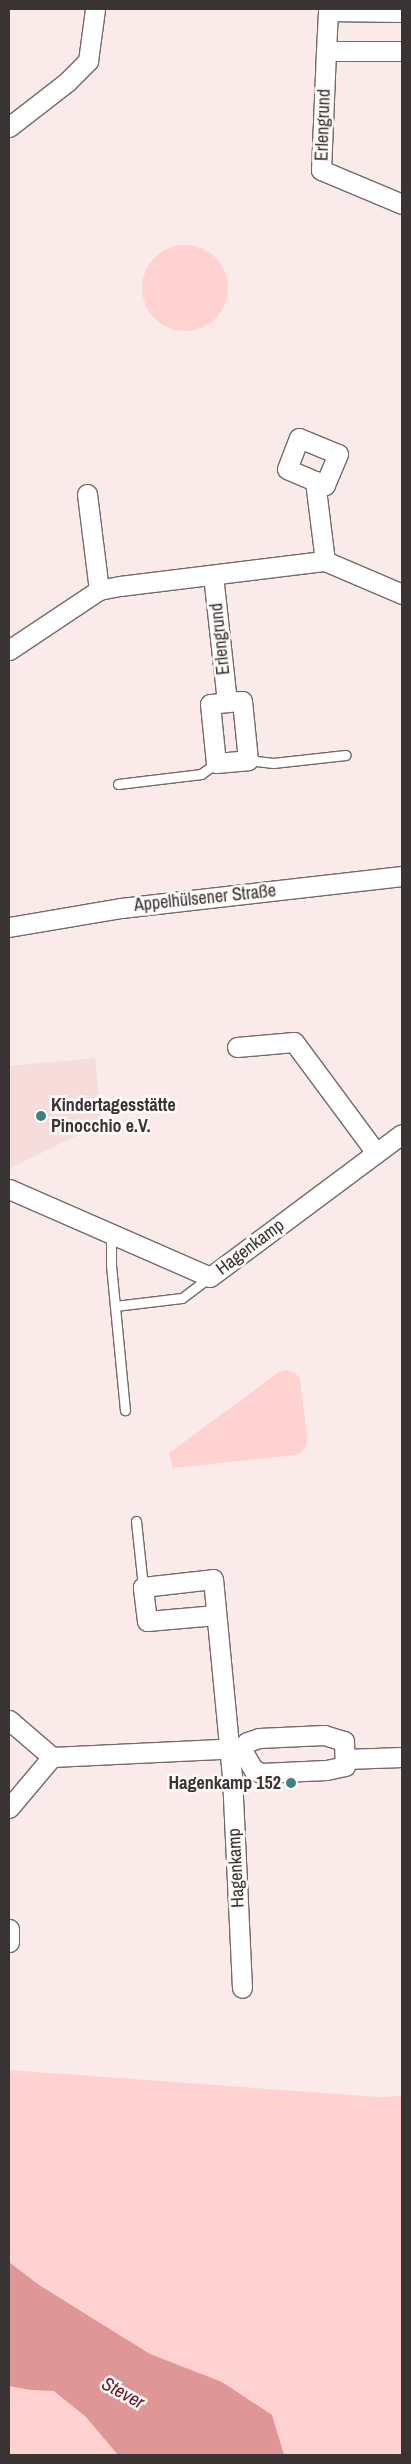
<!DOCTYPE html>
<meta charset="utf-8">
<style>
body{margin:0}
#map{position:relative;width:411px;height:2464px;overflow:hidden;background:#faeae9;font-family:"Archivo Narrow",sans-serif}
div>[style]{position:absolute}
.built>*{inset:0;background:#f6dddc}
.green>*{inset:0;background:#ffd2d1}
.round{border-radius:50%}
.water>*{inset:0;background:#de9696}
.roads{filter:drop-shadow(1px 0 #776968) drop-shadow(-1px 0 #776968) drop-shadow(0 1px #776968) drop-shadow(0 -1px #776968)}
.service>*{height:9px;margin:-4.5px;padding:0 4.5px;transform-origin:4.5px;border-radius:4.5px;background:#fff}
.minor>*{height:19px;margin:-9.5px;padding:0 9.5px;transform-origin:9.5px;border-radius:9.5px;background:#fff}
.dots>*{width:14px;height:14px;translate:-50% -50%;box-sizing:border-box;border:2px solid #fefbfa;border-radius:50%}
span{translate:-50% -50%;white-space:nowrap;text-align:center;line-height:1.15;-webkit-text-stroke:5px #fefbfa;paint-order:stroke}
.street-label{font-size:18px;color:#3a3333}
.poi-label{font-size:18px;color:#3a3333;font-weight:700}
.left{translate:0 -50%;text-align:left}
.right{translate:-100% -50%;text-align:right}
.water-label{font-size:19px;color:#6d1923;font-style:italic}
.frame{position:absolute;inset:0;border:10px solid #3a3333;pointer-events:none}
</style>
<div id="map">
<div class="built">
<i style="clip-path:polygon(95px 1058px,102px 1123px,9px 1169px,9px 1066px)"></i>
</div>
<div class="green">
<i class="round" style="left:142px;top:245px;width:86px;height:86px"></i>
<i style="clip-path:polygon(288px 1370px,295px 1373px,300px 1378px,307px 1438px,306px 1446px,302px 1452px,296px 1455px,173px 1468px,169px 1453px,279px 1372px)"></i>
<i style="clip-path:polygon(9px 2070px,379px 2097px,402px 2096px,402px 2455px,9px 2455px)"></i>
</div>
<div class="water">
<i style="clip-path:polygon(9px 2262px,39px 2285px,150px 2354px,222px 2382px,272px 2415px,284px 2455px,118px 2455px,86px 2417px,54px 2391px,31px 2390px,9px 2386px)"></i>
</div>
<div class="roads">
<div class="service">
<i style="left:248px;top:760px;width:25px;rotate:7deg"></i>
<i style="left:273px;top:763px;width:73px;rotate:-6.3deg"></i>
<i style="left:118px;top:784px;width:84px;rotate:-6.9deg"></i>
<i style="left:201px;top:774px;width:19px;rotate:-36deg"></i>
<i style="left:111px;top:1235px;width:30px;rotate:90deg"></i>
<i style="left:111px;top:1265px;width:146px;rotate:84.5deg"></i>
<i style="left:115px;top:1306px;width:67px;rotate:-6.8deg"></i>
<i style="left:182px;top:1298px;width:35px;rotate:-37deg"></i>
<i style="left:136px;top:1521px;width:66px;rotate:83.9deg"></i>
</div>
<div class="minor">
<i style="left:326px;top:51px;width:40px;rotate:-87.1deg"></i>
<i style="left:328px;top:11px;width:74px;rotate:0.8deg"></i>
<i style="left:402px;top:51px;width:76px;rotate:180deg"></i>
<i style="left:326px;top:51px;width:119px;rotate:92.4deg"></i>
<i style="left:321px;top:170px;width:88px;rotate:22.8deg"></i>
<i style="left:9px;top:127px;width:73px;rotate:-37.8deg"></i>
<i style="left:67px;top:82px;width:30px;rotate:-45deg"></i>
<i style="left:88px;top:61px;width:52px;rotate:-82.3deg"></i>
<i style="left:315px;top:481px;width:30px;rotate:-157deg"></i>
<i style="left:287px;top:469px;width:33px;rotate:-69deg"></i>
<i style="left:299px;top:438px;width:42px;rotate:22.3deg"></i>
<i style="left:338px;top:454px;width:34px;rotate:113deg"></i>
<i style="left:325px;top:485px;width:11px;rotate:-158deg"></i>
<i style="left:315px;top:481px;width:81px;rotate:82.9deg"></i>
<i style="left:87px;top:494px;width:97px;rotate:82.9deg"></i>
<i style="left:213px;top:575px;width:128px;rotate:83.7deg"></i>
<i style="left:227px;top:702px;width:17px;rotate:173deg"></i>
<i style="left:210px;top:704px;width:59px;rotate:84.2deg"></i>
<i style="left:216px;top:763px;width:32px;rotate:-5deg"></i>
<i style="left:248px;top:760px;width:59px;rotate:-95.8deg"></i>
<i style="left:242px;top:701px;width:15px;rotate:176deg"></i>
<i style="left:9px;top:650px;width:108px;rotate:-33.7deg"></i>
<i style="left:99px;top:590px;width:21px;rotate:-11deg"></i>
<i style="left:120px;top:586px;width:207px;rotate:-7deg"></i>
<i style="left:325px;top:561px;width:84px;rotate:23.2deg"></i>
<i style="left:9px;top:927px;width:114px;rotate:-9.6deg"></i>
<i style="left:121px;top:908px;width:283px;rotate:-6.5deg"></i>
<i style="left:237px;top:1047px;width:57px;rotate:-5deg"></i>
<i style="left:294px;top:1042px;width:138px;rotate:53.5deg"></i>
<i style="left:9px;top:1189px;width:219px;rotate:23.6deg"></i>
<i style="left:210px;top:1277px;width:239px;rotate:-36.7deg"></i>
<i style="left:216px;top:1615px;width:69px;rotate:175deg"></i>
<i style="left:147px;top:1621px;width:34px;rotate:-97deg"></i>
<i style="left:143px;top:1587px;width:70px;rotate:-6.5deg"></i>
<i style="left:213px;top:1579px;width:198px;rotate:84.5deg"></i>
<i style="left:232px;top:1776px;width:212px;rotate:87.3deg"></i>
<i style="left:9px;top:1720px;width:57px;rotate:40.7deg"></i>
<i style="left:52px;top:1757px;width:189px;rotate:-2.7deg"></i>
<i style="left:241px;top:1748px;width:8px;rotate:-45deg"></i>
<i style="left:247px;top:1742px;width:13px;rotate:-18deg"></i>
<i style="left:259px;top:1738px;width:65px;rotate:-2.6deg"></i>
<i style="left:324px;top:1735px;width:21px;rotate:17deg"></i>
<i style="left:344px;top:1741px;width:25px;rotate:88deg"></i>
<i style="left:345px;top:1766px;width:19px;rotate:168deg"></i>
<i style="left:326px;top:1770px;width:65px;rotate:177.4deg"></i>
<i style="left:261px;top:1773px;width:9px;rotate:-153deg"></i>
<i style="left:253px;top:1769px;width:24px;rotate:-120deg"></i>
<i style="left:345px;top:1759px;width:57px;rotate:-2deg"></i>
<i style="left:9px;top:1808px;width:67px;rotate:-49.9deg"></i>
<i style="left:9px;top:1929px;width:13px;rotate:90deg"></i>
</div>
</div>
<div class="dots">
<i style="left:41px;top:1116px;background:#3a8285"></i>
<i style="left:291px;top:1783px;background:#3a8285"></i>
</div>
<div class="street-label">
<span style="left:323px;top:125px;rotate:-88deg">Erlengrund</span>
<span style="left:220px;top:639px;rotate:-96deg">Erlengrund</span>
<span style="left:205px;top:898px;rotate:-6deg">Appelhülsener Straße</span>
<span style="left:250px;top:1247px;rotate:-37deg">Hagenkamp</span>
<span style="left:236px;top:1868px;rotate:-93deg">Hagenkamp</span>
</div>
<div class="poi-label">
<span class="left" style="left:51px;top:1116px">Kindertagesstätte<br>Pinocchio e.V.</span>
<span class="right" style="left:281px;top:1783px">Hagenkamp 152</span>
</div>
<div class="water-label">
<span style="left:123px;top:2393px;rotate:29deg">Stever</span>
</div>
<div class="frame"></div>
</div>
